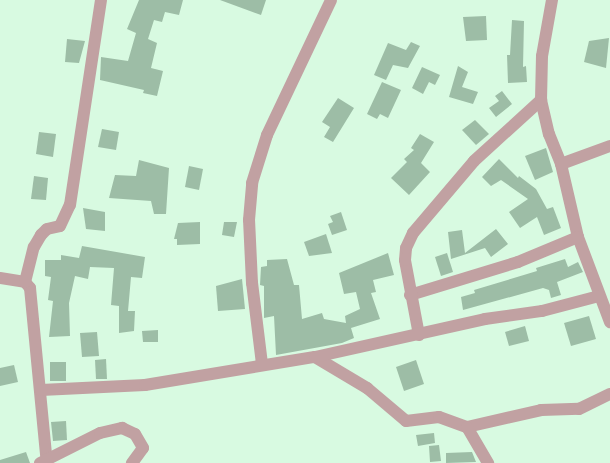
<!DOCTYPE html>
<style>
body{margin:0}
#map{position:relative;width:610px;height:463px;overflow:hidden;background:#d8fae1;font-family:Bitter,serif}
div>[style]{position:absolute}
.building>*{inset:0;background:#9dbda6}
.minor>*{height:12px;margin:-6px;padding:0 6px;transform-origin:6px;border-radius:6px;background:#c1a1a2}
span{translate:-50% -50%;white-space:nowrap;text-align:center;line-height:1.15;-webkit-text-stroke:4.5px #d8fae1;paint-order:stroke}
</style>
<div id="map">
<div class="building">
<i style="clip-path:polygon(139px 0,183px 0,179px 15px,165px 12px,162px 22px,154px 20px,148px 39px,157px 43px,151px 68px,163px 71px,157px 96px,143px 93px,144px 90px,100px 80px,101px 57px,128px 61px,136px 33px,127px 29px)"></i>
<i style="clip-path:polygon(220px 0,266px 0,261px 15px)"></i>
<i style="clip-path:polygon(486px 16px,487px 40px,466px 41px,463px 17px)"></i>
<i style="clip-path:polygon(512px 20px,524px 21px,523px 67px,526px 66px,527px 82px,508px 83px,507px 55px,510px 55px)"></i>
<i style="clip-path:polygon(609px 38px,606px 68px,584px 62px,589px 41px)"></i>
<i style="clip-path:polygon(67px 39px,85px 41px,79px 63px,65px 62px)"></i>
<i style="clip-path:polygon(411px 42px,420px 46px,408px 68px,393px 65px,386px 80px,374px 75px,388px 43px,406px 50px)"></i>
<i style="clip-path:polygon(458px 66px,468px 72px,462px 87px,478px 92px,473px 104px,449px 97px)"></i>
<i style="clip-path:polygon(422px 67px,440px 75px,435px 85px,429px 82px,423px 94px,412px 88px)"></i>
<i style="clip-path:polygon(382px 82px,401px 90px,388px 118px,380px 114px,377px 119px,367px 114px)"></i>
<i style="clip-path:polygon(502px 91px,512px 104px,496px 117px,489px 108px,499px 101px,495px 96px)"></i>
<i style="clip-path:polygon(338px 98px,354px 108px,333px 142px,324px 137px,330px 127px,322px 122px)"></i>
<i style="clip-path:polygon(475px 120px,489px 134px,476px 145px,462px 130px)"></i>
<i style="clip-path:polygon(102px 129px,119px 132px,116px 150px,98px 147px)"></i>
<i style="clip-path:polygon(39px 132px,56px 134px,53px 157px,36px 154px)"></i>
<i style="clip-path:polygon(420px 134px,434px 142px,421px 163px,430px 172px,409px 195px,391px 178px,407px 162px,404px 159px,414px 150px,411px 148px)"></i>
<i style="clip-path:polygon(546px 148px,553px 172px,535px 180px,525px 156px)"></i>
<i style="clip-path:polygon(499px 159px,518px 178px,519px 176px,536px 189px,547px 209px,553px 207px,561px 228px,544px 235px,537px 217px,520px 228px,509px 212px,528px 199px,501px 180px,491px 186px,482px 177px)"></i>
<i style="clip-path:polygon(139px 160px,169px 168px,166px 214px,154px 214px,151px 201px,109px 198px,115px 175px,136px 176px)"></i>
<i style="clip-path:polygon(189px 166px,203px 169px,199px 190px,185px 187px)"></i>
<i style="clip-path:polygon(34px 176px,48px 178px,46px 200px,31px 199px)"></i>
<i style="clip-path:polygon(83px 208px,105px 212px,105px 231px,86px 229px)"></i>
<i style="clip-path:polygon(341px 212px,347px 230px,332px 235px,328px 224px,333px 222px,330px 216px)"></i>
<i style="clip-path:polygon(200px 222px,200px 244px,177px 245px,177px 239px,174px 239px,178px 223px)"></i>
<i style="clip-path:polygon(224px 222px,237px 222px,234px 237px,222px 235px)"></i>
<i style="clip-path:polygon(496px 229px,508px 244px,491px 257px,485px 248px,451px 259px,448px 232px,462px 230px,465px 253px)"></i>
<i style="clip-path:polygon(326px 234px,332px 253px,309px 256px,304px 242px)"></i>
<i style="clip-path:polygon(82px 246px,145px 257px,142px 278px,131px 277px,128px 311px,135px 311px,134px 331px,119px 333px,119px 306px,111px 305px,114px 268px,90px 267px,88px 279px,75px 276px,69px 303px,70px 336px,49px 337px,53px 301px,48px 300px,51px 277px,45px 276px,45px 260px,61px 260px,61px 255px,79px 258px)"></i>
<i style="clip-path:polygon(388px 253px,394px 275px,373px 280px,376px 292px,371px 293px,380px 319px,351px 328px,354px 338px,342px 343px,276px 355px,274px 316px,264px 318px,264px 286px,260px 285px,261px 267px,267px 266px,267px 260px,287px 259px,294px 285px,299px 285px,302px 319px,322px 313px,324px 319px,346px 323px,345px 316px,360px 309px,356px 292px,344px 294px,339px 273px)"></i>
<i style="clip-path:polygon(447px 253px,453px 272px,441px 276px,435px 257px)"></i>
<i style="clip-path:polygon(565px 259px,568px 267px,578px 262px,583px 272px,557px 282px,561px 295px,551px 298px,549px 290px,543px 288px,463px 310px,461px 297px,475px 293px,474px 290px,537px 271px,536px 268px)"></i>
<i style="clip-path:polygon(242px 279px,245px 309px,218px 311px,216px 286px)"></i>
<i style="clip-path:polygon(589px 316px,596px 339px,571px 346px,564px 323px)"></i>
<i style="clip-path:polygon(525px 326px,529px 341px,509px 346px,505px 332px)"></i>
<i style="clip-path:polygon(158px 330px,158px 342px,143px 342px,142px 331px)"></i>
<i style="clip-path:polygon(97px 332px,99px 356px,82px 357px,80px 333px)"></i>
<i style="clip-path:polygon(106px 359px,107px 379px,96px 379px,95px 360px)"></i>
<i style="clip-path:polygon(416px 360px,424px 384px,404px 391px,396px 367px)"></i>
<i style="clip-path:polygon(50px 362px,66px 362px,66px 381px,50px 381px)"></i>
<i style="clip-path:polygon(14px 365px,18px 382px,0 386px,0 368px)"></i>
<i style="clip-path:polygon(66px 421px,67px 440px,53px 441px,51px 422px)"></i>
<i style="clip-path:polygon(434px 433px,435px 443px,418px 446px,416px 435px)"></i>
<i style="clip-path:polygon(439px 445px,441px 461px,430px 462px,429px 446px)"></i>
<i style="clip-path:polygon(26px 452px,30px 463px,0 463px,0 460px)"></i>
<i style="clip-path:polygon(472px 452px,476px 462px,446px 463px,446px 453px)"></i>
</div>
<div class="minor">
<i style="left:552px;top:0;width:57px;rotate:100.1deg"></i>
<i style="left:542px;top:56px;width:44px;rotate:91.3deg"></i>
<i style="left:541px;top:100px;width:35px;rotate:77deg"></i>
<i style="left:549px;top:134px;width:32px;rotate:68deg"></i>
<i style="left:561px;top:164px;width:75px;rotate:76.9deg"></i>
<i style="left:578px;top:237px;width:91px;rotate:69.4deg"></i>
<i style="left:561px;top:164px;width:52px;rotate:-20.2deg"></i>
<i style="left:0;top:278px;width:25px;rotate:9deg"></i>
<i style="left:25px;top:282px;width:8px;rotate:50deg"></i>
<i style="left:30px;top:288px;width:176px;rotate:84.5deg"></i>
<i style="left:25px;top:282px;width:36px;rotate:-76deg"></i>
<i style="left:34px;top:247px;width:14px;rotate:-60deg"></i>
<i style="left:41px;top:235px;width:8px;rotate:-45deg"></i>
<i style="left:47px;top:229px;width:13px;rotate:-13deg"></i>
<i style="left:60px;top:226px;width:23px;rotate:-65deg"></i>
<i style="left:70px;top:205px;width:207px;rotate:-81.4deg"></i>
<i style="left:410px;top:295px;width:113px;rotate:-17deg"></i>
<i style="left:518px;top:262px;width:65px;rotate:-22.6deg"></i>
<i style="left:419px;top:335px;width:76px;rotate:-100.6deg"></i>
<i style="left:405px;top:260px;width:12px;rotate:-85deg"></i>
<i style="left:406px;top:248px;width:17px;rotate:-65deg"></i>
<i style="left:413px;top:233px;width:94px;rotate:-49.7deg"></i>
<i style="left:474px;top:161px;width:91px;rotate:-42.3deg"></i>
<i style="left:315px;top:357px;width:61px;rotate:30.8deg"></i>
<i style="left:367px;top:388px;width:51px;rotate:40.2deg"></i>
<i style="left:406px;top:421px;width:33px;rotate:-7deg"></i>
<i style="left:439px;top:417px;width:30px;rotate:20deg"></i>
<i style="left:467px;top:427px;width:76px;rotate:-12.9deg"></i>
<i style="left:541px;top:410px;width:38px;rotate:-2deg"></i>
<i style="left:579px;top:409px;width:34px;rotate:-26deg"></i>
<i style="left:262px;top:364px;width:82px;rotate:-97deg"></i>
<i style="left:252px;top:283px;width:63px;rotate:-92.7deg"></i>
<i style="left:249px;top:220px;width:37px;rotate:-85deg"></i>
<i style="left:252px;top:183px;width:50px;rotate:-72.6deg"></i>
<i style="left:267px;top:135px;width:149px;rotate:-64.6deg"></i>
<i style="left:41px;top:390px;width:104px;rotate:-2.8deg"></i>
<i style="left:145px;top:385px;width:172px;rotate:-9.4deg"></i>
<i style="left:315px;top:357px;width:174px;rotate:-12.6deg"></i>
<i style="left:485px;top:319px;width:58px;rotate:-8deg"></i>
<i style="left:542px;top:311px;width:59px;rotate:-14.7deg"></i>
<i style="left:467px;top:427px;width:42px;rotate:59.7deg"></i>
<i style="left:40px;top:463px;width:67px;rotate:-26.6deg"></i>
<i style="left:100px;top:433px;width:23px;rotate:-13deg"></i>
<i style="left:122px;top:428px;width:14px;rotate:25deg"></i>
<i style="left:135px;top:434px;width:16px;rotate:60deg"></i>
<i style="left:143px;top:448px;width:19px;rotate:126deg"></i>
</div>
</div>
